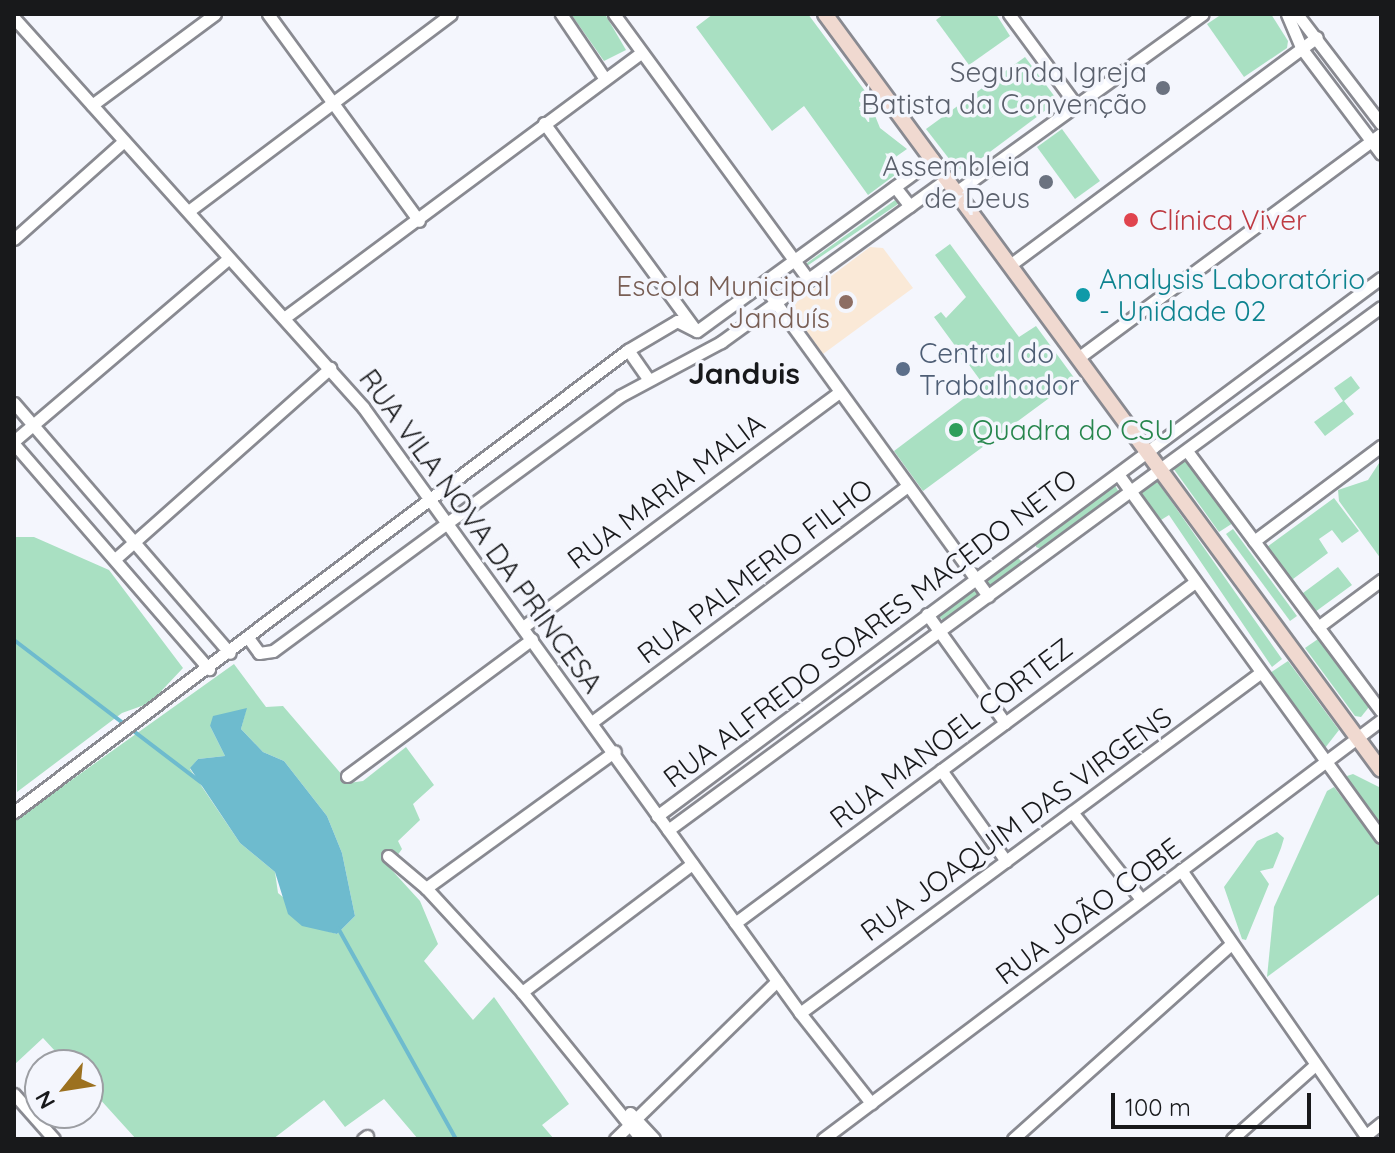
<!DOCTYPE html>
<meta charset="utf-8">
<style>
body{margin:0}
#map{position:relative;width:1395px;height:1153px;overflow:hidden;background:#f4f6fd;font-family:Quicksand,sans-serif}
div>[style]{position:absolute}
.education>*{inset:0;background:#fae9d7}
.green>*{inset:0;background:#a9e0c2}
.water>*{inset:0;background:#6ebbce}
.stream>*{height:4px;margin:-2px;padding:0 2px;transform-origin:2px;border-radius:2px;background:#6ebbce}
.roads{filter:drop-shadow(2px 0 #898a91) drop-shadow(-2px 0 #898a91) drop-shadow(0 2px #898a91) drop-shadow(0 -2px #898a91)}
.street>*{height:11px;margin:-5.5px;padding:0 5.5px;transform-origin:5.5px;border-radius:5.5px;background:#fff}
.secondary>*{height:14px;margin:-7px;padding:0 7px;transform-origin:7px;border-radius:7px;background:#f0d9d0}
.dots>*{width:22px;height:22px;translate:-50% -50%;box-sizing:border-box;border:4px solid #f4f6fd;border-radius:50%}
span{translate:-50% -50%;white-space:nowrap;text-align:center;line-height:1.15;-webkit-text-stroke:7px #f4f6fd;paint-order:stroke}
.worship-label{font-size:28px;color:#5b616d}
.right{translate:-100% -50%;text-align:right}
.health-label{font-size:28px;color:#be3a42}
.left{translate:0 -50%;text-align:left}
.culture-label{font-size:28px;color:#0d838f}
.education-label{font-size:28px;color:#785e54}
.service-label{font-size:28px;color:#4e5e75}
.leisure-label{font-size:28px;color:#27864d}
.street-label{font-size:28px;color:#18191b}
.neighbourhood-label{font-size:30px;color:#18191b;font-weight:700}
.frame{position:absolute;inset:0;border:16px solid #18191b;pointer-events:none}
.north{position:absolute;left:24px;top:1049px;width:80px;height:80px;box-sizing:border-box;background:#f4f6fd;border:2px solid #9c9ea3;border-radius:50%;rotate:240deg;font-size:22px;font-weight:700;line-height:32px;text-align:center;color:#18191b}
.north::after{content:'';display:block;margin:auto;width:28px;height:36px;background:#9c7120;clip-path:polygon(50% 0,100% 100%,50% 72%,0 100%)}
.scale{position:absolute;left:1111px;top:1093px;width:200px;height:36px;box-sizing:border-box;border:4px solid #18191b;border-top:0;padding-left:10px;font-size:24px;line-height:28px;white-space:nowrap;color:#18191b;-webkit-text-stroke:6px #f4f6fd;paint-order:stroke}
</style>
<div id="map">
<div class="education">
<i style="clip-path:polygon(870px 247px,883px 248px,913px 288px,823px 354px,792px 311px,794px 304px)"></i>
</div>
<div class="green">
<i style="clip-path:polygon(571px 14px,605px 14px,626px 50px,604px 61px)"></i>
<i style="clip-path:polygon(713px 14px,808px 14px,865px 91px,880px 128px,907px 149px,887px 163px,895px 175px,868px 195px,804px 106px,772px 131px,696px 27px)"></i>
<i style="clip-path:polygon(944px 14px,996px 14px,1010px 36px,969px 65px,936px 20px)"></i>
<i style="clip-path:polygon(1222px 14px,1271px 14px,1288px 41px,1287px 48px,1244px 77px,1207px 24px)"></i>
<i style="clip-path:polygon(1025px 57px,1058px 101px,967px 169px,957px 169px,926px 129px)"></i>
<i style="clip-path:polygon(1062px 129px,1100px 181px,1075px 199px,1037px 147px)"></i>
<i style="clip-path:polygon(898px 198px,898px 204px,807px 266px,807px 263px)"></i>
<i style="clip-path:polygon(950px 244px,1019px 337px,1036px 326px,1075px 379px,923px 491px,894px 451px,983px 384px,934px 317px,941px 312px,946px 318px,966px 297px,935px 255px)"></i>
<i style="clip-path:polygon(1351px 376px,1360px 388px,1344px 401px,1354px 414px,1325px 436px,1314px 422px,1343px 401px,1334px 388px)"></i>
<i style="clip-path:polygon(1186px 459px,1233px 523px,1219px 532px,1173px 468px)"></i>
<i style="clip-path:polygon(1381px 460px,1381px 559px,1339px 501px,1338px 490px,1368px 480px)"></i>
<i style="clip-path:polygon(1157px 481px,1282px 659px,1272px 667px,1169px 515px,1161px 520px,1140px 492px)"></i>
<i style="clip-path:polygon(1114px 484px,1119px 492px,1041px 549px,1036px 547px,1036px 542px)"></i>
<i style="clip-path:polygon(1334px 498px,1359px 531px,1342px 543px,1332px 530px,1319px 539px,1328px 553px,1293px 579px,1303px 593px,1338px 567px,1352px 585px,1315px 612px,1267px 547px)"></i>
<i style="clip-path:polygon(1233px 529px,1297px 616px,1290px 621px,1226px 534px)"></i>
<i style="clip-path:polygon(14px 537px,34px 537px,109px 570px,183px 668px,150px 703px,122px 713px,17px 792px)"></i>
<i style="clip-path:polygon(1016px 556px,1023px 563px,944px 620px,940px 618px,939px 613px)"></i>
<i style="clip-path:polygon(1318px 639px,1369px 707px,1361px 717px,1355px 716px,1305px 648px)"></i>
<i style="clip-path:polygon(1288px 661px,1339px 730px,1325px 748px,1270px 673px)"></i>
<i style="clip-path:polygon(evenodd,234px 664px,266px 707px,283px 706px,349px 783px,363px 781px,406px 747px,434px 785px,413px 804px,420px 820px,398px 841px,402px 849px,389px 867px,420px 901px,438px 944px,424px 961px,473px 1020px,494px 997px,569px 1104px,542px 1125px,554px 1139px,418px 1139px,384px 1099px,345px 1127px,324px 1100px,273px 1139px,136px 1139px,88px 1086px,88px 1065px,68px 1065px,43px 1038px,14px 1065px,14px 821px,234px 664px,246px 710px,241px 729px,263px 752px,284px 761px,327px 816px,342px 853px,355px 916px,337px 934px,323px 930px,278px 893px,275px 872px,240px 843px,190px 769px,198px 759px,225px 756px,210px 726px,246px 710px)"></i>
<i style="clip-path:polygon(1353px 774px,1381px 788px,1381px 826px,1344px 777px)"></i>
<i style="clip-path:polygon(1334px 787px,1381px 847px,1381px 893px,1267px 977px,1274px 907px,1327px 791px)"></i>
<i style="clip-path:polygon(1277px 832px,1284px 838px,1281px 848px,1273px 868px,1260px 871px,1269px 884px,1246px 940px,1242px 939px,1224px 887px,1257px 841px)"></i>
</div>
<div class="water">
<i style="clip-path:polygon(247px 708px,241px 729px,263px 752px,284px 761px,327px 816px,342px 853px,355px 916px,337px 934px,302px 926px,288px 914px,275px 872px,240px 843px,190px 768px,198px 759px,225px 756px,210px 726px,213px 716px)"></i>
</div>
<div class="stream">
<i style="left:14px;top:640px;width:238px;rotate:37.3deg"></i>
<i style="left:338px;top:928px;width:242px;rotate:60.8deg"></i>
</div>
<div class="roads">
<div class="street">
<i style="left:268px;top:14px;width:256px;rotate:53.9deg"></i>
<i style="left:561px;top:14px;width:78px;rotate:55.9deg"></i>
<i style="left:614px;top:14px;width:330px;rotate:53.8deg"></i>
<i style="left:1009px;top:14px;width:113px;rotate:53.6deg"></i>
<i style="left:1287px;top:14px;width:38px;rotate:67deg"></i>
<i style="left:1302px;top:49px;width:131px;rotate:53deg"></i>
<i style="left:1297px;top:14px;width:138px;rotate:52.6deg"></i>
<i style="left:14px;top:18px;width:523px;rotate:48.1deg"></i>
<i style="left:363px;top:407px;width:747px;rotate:54.2deg"></i>
<i style="left:800px;top:1013px;width:115px;rotate:51.7deg"></i>
<i style="left:92px;top:105px;width:153px;rotate:-36.5deg"></i>
<i style="left:544px;top:123px;width:255px;rotate:53.8deg"></i>
<i style="left:895px;top:187px;width:24px;rotate:52deg"></i>
<i style="left:956px;top:192px;width:304px;rotate:-35.8deg"></i>
<i style="left:190px;top:210px;width:326px;rotate:-36.9deg"></i>
<i style="left:14px;top:239px;width:147px;rotate:-41.7deg"></i>
<i style="left:1010px;top:265px;width:382px;rotate:-36.6deg"></i>
<i style="left:763px;top:285px;width:384px;rotate:54.1deg"></i>
<i style="left:284px;top:318px;width:445px;rotate:-36.6deg"></i>
<i style="left:628px;top:350px;width:33px;rotate:55deg"></i>
<i style="left:1078px;top:358px;width:377px;rotate:-36.5deg"></i>
<i style="left:14px;top:403px;width:330px;rotate:49.2deg"></i>
<i style="left:14px;top:441px;width:282px;rotate:-40.4deg"></i>
<i style="left:14px;top:444px;width:298px;rotate:49.1deg"></i>
<i style="left:1187px;top:451px;width:324px;rotate:53.3deg"></i>
<i style="left:1118px;top:474px;width:448px;rotate:54.1deg"></i>
<i style="left:1254px;top:541px;width:159px;rotate:-36.8deg"></i>
<i style="left:115px;top:559px;width:288px;rotate:-41.6deg"></i>
<i style="left:927px;top:614px;width:134px;rotate:54.4deg"></i>
<i style="left:523px;top:627px;width:391px;rotate:-36.6deg"></i>
<i style="left:1318px;top:627px;width:79px;rotate:-36.7deg"></i>
<i style="left:249px;top:639px;width:17px;rotate:54deg"></i>
<i style="left:259px;top:653px;width:14px;rotate:-8deg"></i>
<i style="left:273px;top:651px;width:431px;rotate:-36.3deg"></i>
<i style="left:620px;top:396px;width:115px;rotate:-28.1deg"></i>
<i style="left:721px;top:342px;width:279px;rotate:-35.8deg"></i>
<i style="left:592px;top:722px;width:394px;rotate:-36.8deg"></i>
<i style="left:941px;top:770px;width:112px;rotate:54.5deg"></i>
<i style="left:347px;top:776px;width:230px;rotate:-36.5deg"></i>
<i style="left:14px;top:812px;width:768px;rotate:-36.96deg"></i>
<i style="left:628px;top:350px;width:57px;rotate:-30.6deg"></i>
<i style="left:677px;top:321px;width:22px;rotate:27deg"></i>
<i style="left:697px;top:331px;width:292px;rotate:-36.1deg"></i>
<i style="left:1072px;top:812px;width:111px;rotate:51.6deg"></i>
<i style="left:657px;top:816px;width:902px;rotate:-36.62deg"></i>
<i style="left:668px;top:830px;width:884px;rotate:-36.26deg"></i>
<i style="left:388px;top:856px;width:50px;rotate:40.1deg"></i>
<i style="left:426px;top:888px;width:142px;rotate:47.3deg"></i>
<i style="left:522px;top:992px;width:189px;rotate:51deg"></i>
<i style="left:1181px;top:870px;width:328px;rotate:55.2deg"></i>
<i style="left:426px;top:888px;width:233px;rotate:-35.9deg"></i>
<i style="left:735px;top:923px;width:573px;rotate:-36.55deg"></i>
<i style="left:522px;top:992px;width:213px;rotate:-37deg"></i>
<i style="left:800px;top:1013px;width:572px;rotate:-36.47deg"></i>
<i style="left:14px;top:1094px;width:60px;rotate:48.4deg"></i>
<i style="left:630px;top:1113px;width:35px;rotate:47deg"></i>
<i style="left:1365px;top:1136px;width:21px;rotate:-39deg"></i>
<i style="left:363px;top:1139px;width:5px;rotate:-37deg"></i>
<i style="left:615px;top:1139px;width:226px;rotate:-44.3deg"></i>
<i style="left:823px;top:1139px;width:698px;rotate:-36.9deg"></i>
<i style="left:1013px;top:1139px;width:292px;rotate:-41.8deg"></i>
<i style="left:1232px;top:1139px;width:111px;rotate:-41.7deg"></i>
</div>
<div class="secondary">
<i style="left:825px;top:14px;width:938px;rotate:53.67deg"></i>
</div>
</div>
<div class="dots">
<i style="left:1163px;top:88px;background:#6b7280"></i>
<i style="left:1046px;top:182px;background:#6b7280"></i>
<i style="left:1131px;top:220px;background:#e0444e"></i>
<i style="left:1083px;top:295px;background:#0f9aa8"></i>
<i style="left:846px;top:302px;background:#8d6e63"></i>
<i style="left:903px;top:369px;background:#5c6f8a"></i>
<i style="left:956px;top:430px;background:#2e9e5b"></i>
</div>
<div class="worship-label">
<span class="right" style="left:1147px;top:88px">Segunda Igreja<br>Batista da Convenção</span>
<span class="right" style="left:1030px;top:182px">Assembleia<br>de Deus</span>
</div>
<div class="health-label">
<span class="left" style="left:1149px;top:220px">Clínica Viver</span>
</div>
<div class="culture-label">
<span class="left" style="left:1099px;top:295px">Analysis Laboratório<br>- Unidade 02</span>
</div>
<div class="education-label">
<span class="right" style="left:830px;top:302px">Escola Municipal<br>Janduís</span>
</div>
<div class="service-label">
<span class="left" style="left:919px;top:369px">Central do<br>Trabalhador</span>
</div>
<div class="leisure-label">
<span class="left" style="left:972px;top:430px">Quadra do CSU</span>
</div>
<div class="street-label">
<span style="left:666px;top:491px;rotate:-37deg">RUA MARIA MALIA</span>
<span style="left:481px;top:531px;rotate:54deg">RUA VILA NOVA DA PRINCESA</span>
<span style="left:755px;top:571px;rotate:-37deg">RUA PALMERIO FILHO</span>
<span style="left:870px;top:628px;rotate:-37deg">RUA ALFREDO SOARES MACEDO NETO</span>
<span style="left:951px;top:733px;rotate:-37deg">RUA MANOEL CORTEZ</span>
<span style="left:1016px;top:824px;rotate:-36deg">RUA JOAQUIM DAS VIRGENS</span>
<span style="left:1088px;top:911px;rotate:-37deg">RUA JOÃO COBE</span>
</div>
<div class="neighbourhood-label">
<span style="left:744px;top:373px">Janduis</span>
</div>
<div class="frame"></div>
<div class="north">N</div>
<div class="scale">100 m</div>
</div>
